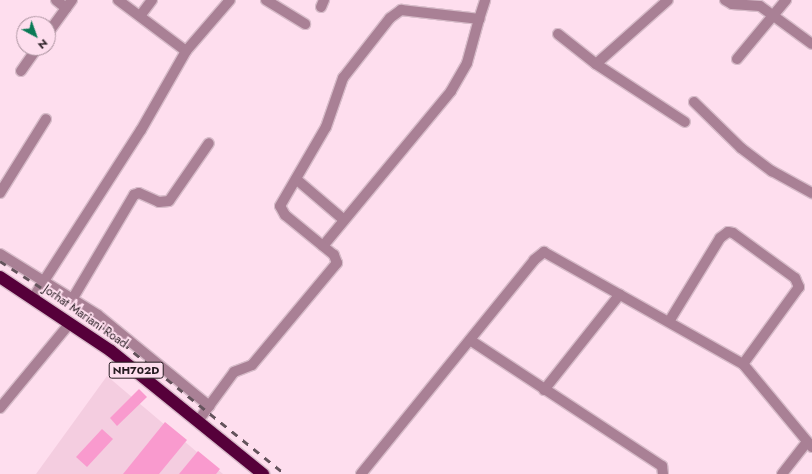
<!DOCTYPE html>
<style>
body{margin:0}
#map{position:relative;width:812px;height:474px;overflow:hidden;background:#fedeee;font-family:Jost,sans-serif}
div>[style]{position:absolute}
.built>*{inset:0;background:#f4cde0}
.building>*{inset:0;background:#f99ace}
.roads{filter:drop-shadow(1px 0 #d7bbc9) drop-shadow(-1px 0 #d7bbc9) drop-shadow(0 1px #d7bbc9) drop-shadow(0 -1px #d7bbc9)}
.minor>*{height:10px;margin:-5px;padding:0 5px;transform-origin:5px;border-radius:5px;background:#a98095}
.highway>*{height:12px;margin:-6px;padding:0 6px;transform-origin:6px;border-radius:6px;background:#56003a}
.rail>*{height:2.5px;margin-top:-1.25px;transform-origin:0;background:repeating-linear-gradient(90deg,#64535c 0 7px,transparent 0 14px)}
span{translate:-50% -50%;white-space:nowrap;text-align:center;line-height:1.15;-webkit-text-stroke:4px #fedeee;paint-order:stroke}
.shield-label span{padding:1px 3px;background:#fedeee;border:1px solid;border-radius:3px;-webkit-text-stroke-width:0}
.shield-label{font-size:11px;color:#261b21;font-weight:700}
.street-label{font-size:12px;color:#261b21}
.north{position:absolute;left:16px;top:16px;width:40px;height:40px;box-sizing:border-box;background:#fedeee;border:1px solid #a8909c;border-radius:50%;rotate:139deg;font-size:11px;font-weight:700;line-height:16px;text-align:center;color:#261b21}
.north::after{content:'';display:block;margin:auto;width:14px;height:18px;background:#0a7a56;clip-path:polygon(50% 0,100% 100%,50% 72%,0 100%)}
</style>
<div id="map">
<div class="built">
<i style="clip-path:polygon(107px 376px,223px 474px,36px 474px)"></i>
</div>
<div class="building">
<i style="clip-path:polygon(139px 389px,147px 397px,117px 426px,110px 418px)"></i>
<i style="clip-path:polygon(165px 422px,187px 440px,159px 474px,123px 474px)"></i>
<i style="clip-path:polygon(102px 429px,113px 439px,87px 467px,76px 457px)"></i>
<i style="clip-path:polygon(198px 451px,220px 469px,216px 474px,179px 474px)"></i>
</div>
<div class="roads">
<div class="minor">
<i style="left:56px;top:0;width:13px;rotate:39deg"></i>
<i style="left:118px;top:0;width:85px;rotate:36.9deg"></i>
<i style="left:266px;top:0;width:46px;rotate:31.6deg"></i>
<i style="left:725px;top:0;width:8px;rotate:30deg"></i>
<i style="left:732px;top:4px;width:28px;rotate:4deg"></i>
<i style="left:760px;top:6px;width:64px;rotate:36.2deg"></i>
<i style="left:321px;top:7px;width:8px;rotate:-67deg"></i>
<i style="left:140px;top:16px;width:20px;rotate:-53deg"></i>
<i style="left:48px;top:33px;width:41px;rotate:-54deg"></i>
<i style="left:558px;top:34px;width:48px;rotate:38.3deg"></i>
<i style="left:596px;top:64px;width:106px;rotate:33.1deg"></i>
<i style="left:737px;top:59px;width:77px;rotate:-50.3deg"></i>
<i style="left:596px;top:64px;width:96px;rotate:-41.6deg"></i>
<i style="left:21px;top:71px;width:28px;rotate:-55deg"></i>
<i style="left:694px;top:102px;width:66px;rotate:44.4deg"></i>
<i style="left:741px;top:148px;width:39px;rotate:37deg"></i>
<i style="left:772px;top:171px;width:46px;rotate:28.8deg"></i>
<i style="left:296px;top:179px;width:63px;rotate:40.5deg"></i>
<i style="left:0;top:193px;width:87px;rotate:-58.1deg"></i>
<i style="left:323px;top:246px;width:201px;rotate:-50.4deg"></i>
<i style="left:451px;top:91px;width:32px;rotate:-60deg"></i>
<i style="left:467px;top:63px;width:46px;rotate:-74.7deg"></i>
<i style="left:0;top:254px;width:115px;rotate:31.9deg"></i>
<i style="left:98px;top:315px;width:144px;rotate:39.3deg"></i>
<i style="left:33px;top:298px;width:200px;rotate:-57.3deg"></i>
<i style="left:141px;top:130px;width:91px;rotate:-60.3deg"></i>
<i style="left:186px;top:51px;width:67px;rotate:-49.2deg"></i>
<i style="left:73px;top:298px;width:120px;rotate:-59.4deg"></i>
<i style="left:134px;top:195px;width:5px;rotate:-22deg"></i>
<i style="left:139px;top:193px;width:22px;rotate:24deg"></i>
<i style="left:159px;top:202px;width:10px;rotate:-6deg"></i>
<i style="left:169px;top:201px;width:70px;rotate:-55.4deg"></i>
<i style="left:670px;top:320px;width:96px;rotate:-58.6deg"></i>
<i style="left:720px;top:238px;width:10px;rotate:-37deg"></i>
<i style="left:728px;top:232px;width:5px;rotate:11deg"></i>
<i style="left:733px;top:233px;width:77px;rotate:36deg"></i>
<i style="left:795px;top:278px;width:10px;rotate:66deg"></i>
<i style="left:799px;top:287px;width:95px;rotate:126deg"></i>
<i style="left:470px;top:340px;width:230px;rotate:33.3deg"></i>
<i style="left:662px;top:466px;width:8px;rotate:83deg"></i>
<i style="left:544px;top:390px;width:122px;rotate:-51.6deg"></i>
<i style="left:0;top:408px;width:110px;rotate:-50.5deg"></i>
<i style="left:198px;top:421px;width:61px;rotate:-53.7deg"></i>
<i style="left:234px;top:372px;width:19px;rotate:-21deg"></i>
<i style="left:252px;top:365px;width:133px;rotate:-50.2deg"></i>
<i style="left:337px;top:263px;width:9px;rotate:-111deg"></i>
<i style="left:334px;top:255px;width:63px;rotate:-140.8deg"></i>
<i style="left:285px;top:215px;width:10px;rotate:-119deg"></i>
<i style="left:280px;top:206px;width:91px;rotate:-59.8deg"></i>
<i style="left:326px;top:127px;width:52px;rotate:-70.9deg"></i>
<i style="left:343px;top:78px;width:76px;rotate:-51.9deg"></i>
<i style="left:390px;top:18px;width:14px;rotate:-36deg"></i>
<i style="left:401px;top:10px;width:79px;rotate:6.6deg"></i>
<i style="left:479px;top:19px;width:20px;rotate:-72deg"></i>
<i style="left:361px;top:474px;width:275px;rotate:-51deg"></i>
<i style="left:534px;top:260px;width:13px;rotate:-39deg"></i>
<i style="left:544px;top:252px;width:228px;rotate:29.4deg"></i>
<i style="left:743px;top:364px;width:108px;rotate:50.3deg"></i>
<i style="left:782px;top:474px;width:41px;rotate:-52deg"></i>
</div>
<div class="highway">
<i style="left:0;top:277px;width:133px;rotate:33.7deg"></i>
<i style="left:111px;top:351px;width:196px;rotate:39deg"></i>
</div>
</div>
<div class="rail">
<i style="left:0;top:261px;width:120px;rotate:32.8deg"></i>
<i style="left:101px;top:326px;width:236px;rotate:38.8deg"></i>
</div>
<div class="shield-label">
<span style="left:136px;top:370px">NH702D</span>
</div>
<div class="street-label">
<span style="left:85px;top:317px;rotate:35deg">Jorhat Mariani Road</span>
</div>
<div class="north">N</div>
</div>
